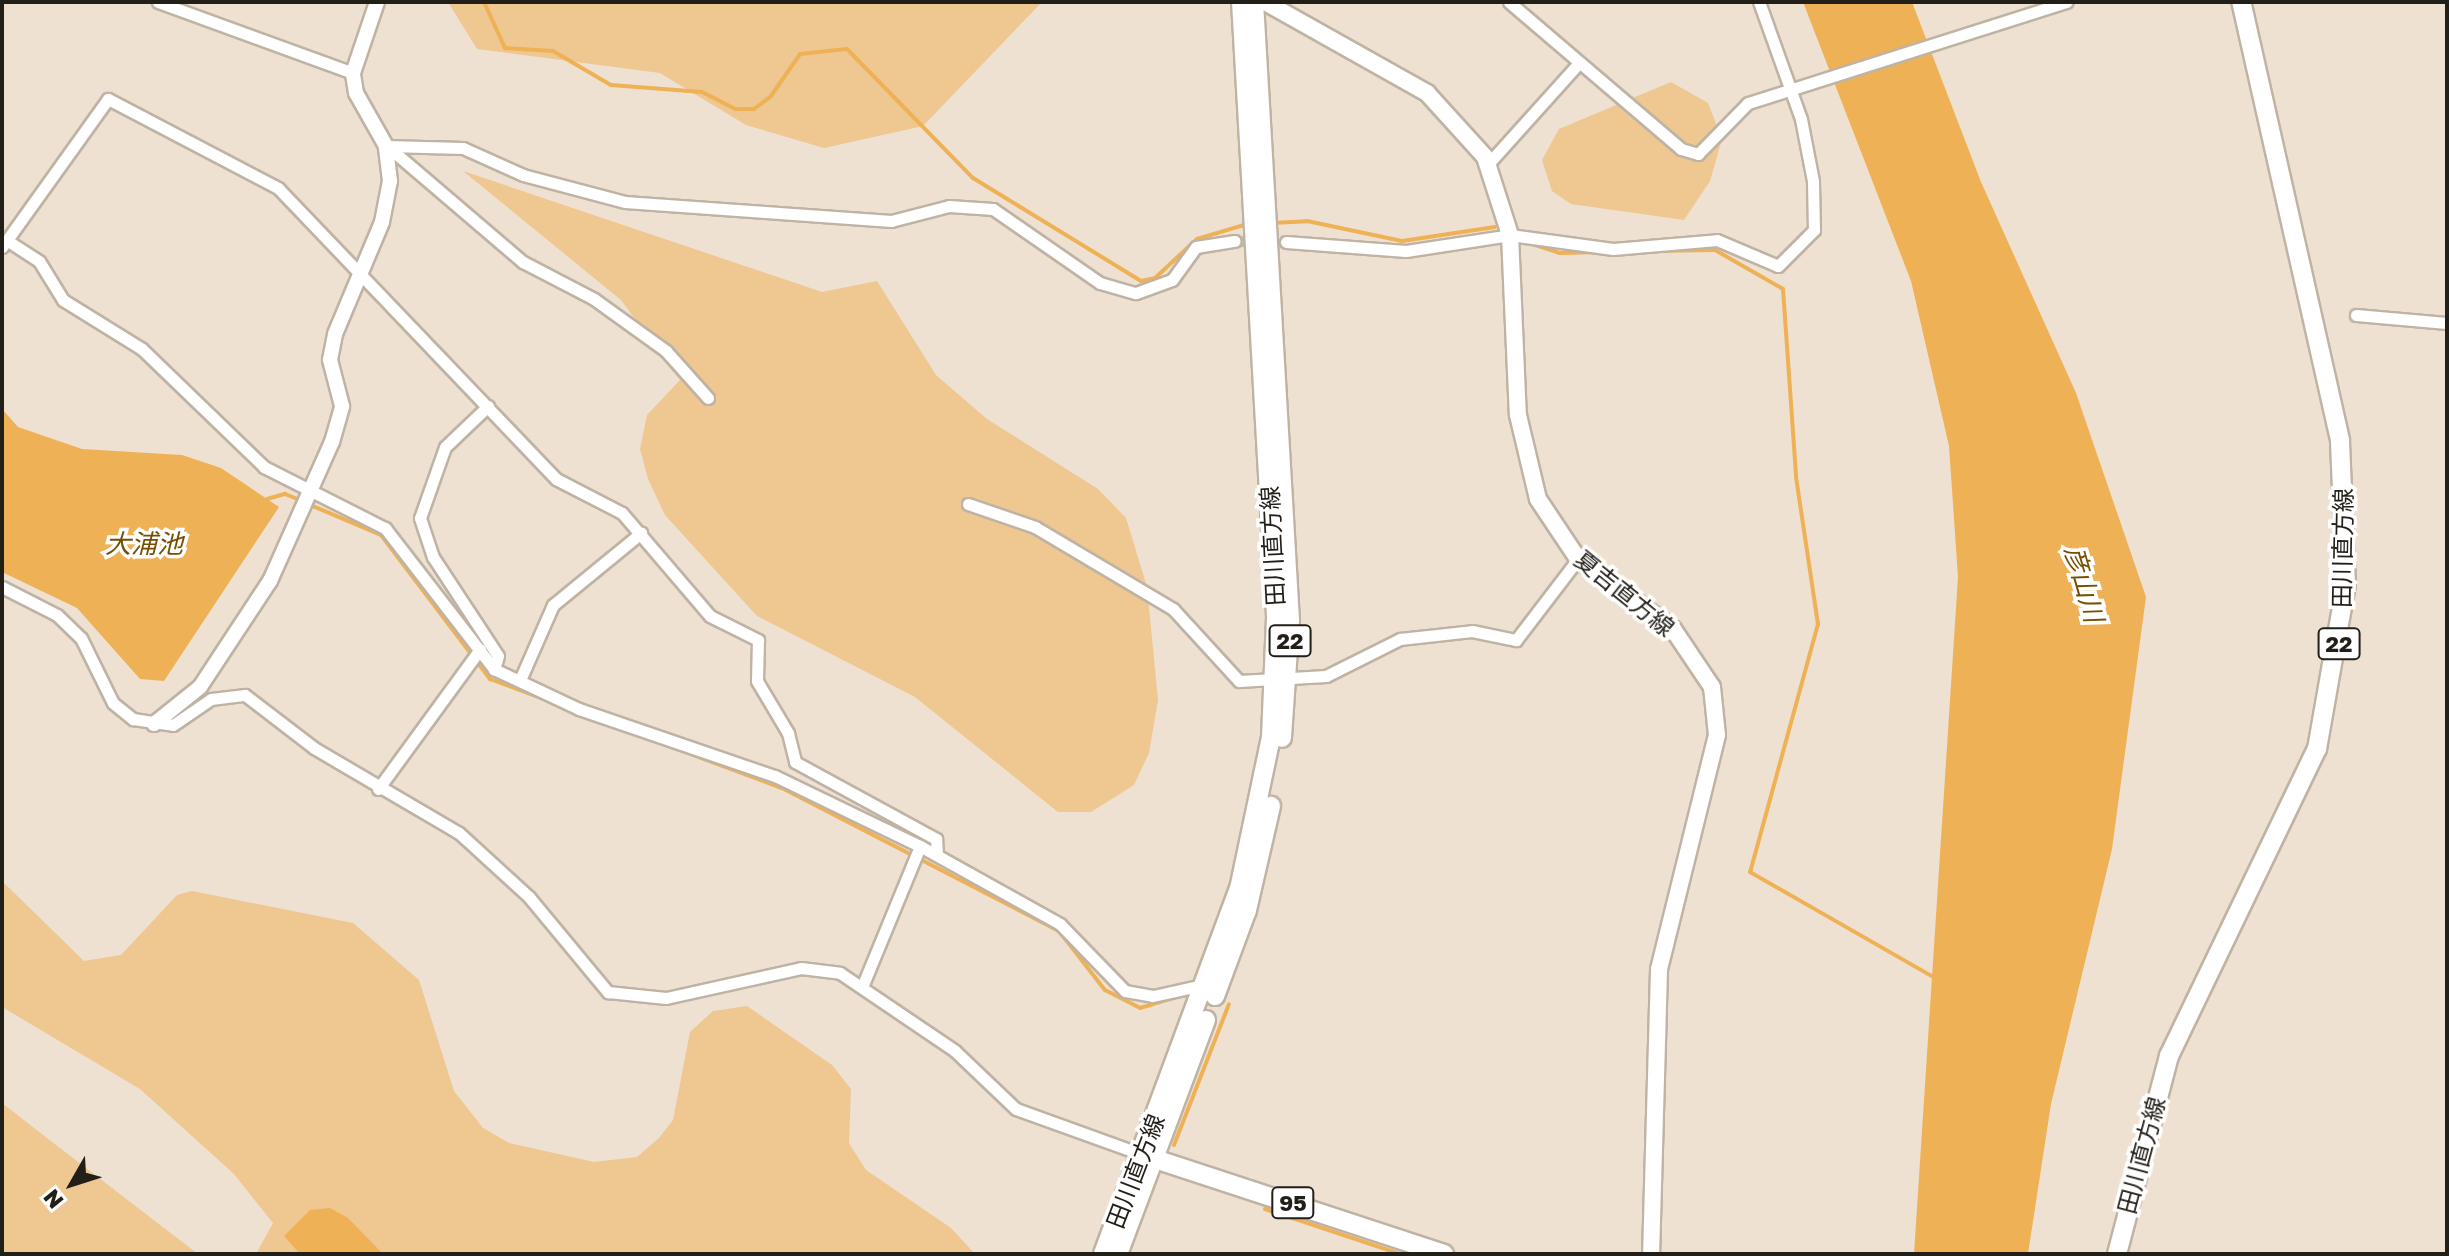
<!DOCTYPE html>
<meta charset="utf-8">
<style>
body{margin:0}
#map{position:relative;width:2449px;height:1256px;overflow:hidden;background:#eee1d1;font-family:"Golos Text","Noto Sans JP",sans-serif}
div>[style]{position:absolute}
.green>*{inset:0;background:#eec791}
.water>*{inset:0;background:#efb156}
.stream>*{height:4px;margin:-2px;padding:0 2px;transform-origin:2px;border-radius:2px;background:#efb156}
.minor-tunnel>*{height:11px;margin-top:-5.5px;transform-origin:0;background:repeating-linear-gradient(90deg,#c5baac 0 11px,transparent 0 16.5px)}
.roads{filter:drop-shadow(2px 0 #bfb3a4) drop-shadow(-2px 0 #bfb3a4) drop-shadow(0 2px #bfb3a4) drop-shadow(0 -2px #bfb3a4)}
.minor>*{height:11px;margin:-5.5px;padding:0 5.5px;transform-origin:5.5px;border-radius:5.5px;background:#fff}
.tertiary>*{height:14px;margin:-7px;padding:0 7px;transform-origin:7px;border-radius:7px;background:#fff}
.secondary>*{height:16px;margin:-8px;padding:0 8px;transform-origin:8px;border-radius:8px;background:#fff}
.primary>*{height:18px;margin:-9px;padding:0 9px;transform-origin:9px;border-radius:9px;background:#fff}
span{translate:-50% -50%;white-space:nowrap;text-align:center;line-height:1.15;-webkit-text-stroke:7px #fff;paint-order:stroke}
.shield-label span{padding:2px 6px;background:#fff;border:2px solid;border-radius:6px;-webkit-text-stroke-width:0}
.shield-label{font-size:22px;color:#221e18;font-weight:700}
.street-label{font-size:24px;color:#221e18}
.water-label{font-size:26px;color:#764e02;font-style:italic}
.frame{position:absolute;inset:0;border:4px solid #221e18;pointer-events:none}
.north{position:absolute;left:32px;top:1144px;width:80px;height:80px;-webkit-text-stroke:6px #fff;paint-order:stroke;rotate:231deg;font-size:22px;font-weight:700;line-height:32px;text-align:center;color:#221e18}
.north::after{content:'';display:block;margin:auto;width:28px;height:36px;background:#221e18;clip-path:polygon(50% 0,100% 100%,50% 72%,0 100%)}
</style>
<div id="map">
<div class="green">
<i style="clip-path:polygon(448px 2px,1042px 2px,923px 126px,824px 148px,746px 125px,660px 73px,477px 49px)"></i>
<i style="clip-path:polygon(1671px 82px,1708px 103px,1722px 139px,1710px 181px,1684px 220px,1571px 204px,1552px 191px,1542px 160px,1559px 129px)"></i>
<i style="clip-path:polygon(463px 171px,822px 292px,877px 281px,936px 375px,987px 419px,1098px 489px,1126px 518px,1147px 587px,1158px 700px,1149px 753px,1134px 785px,1091px 812px,1058px 812px,915px 697px,757px 616px,665px 515px,648px 479px,640px 449px,647px 415px,680px 380px,621px 300px)"></i>
<i style="clip-path:polygon(2px 881px,84px 961px,121px 955px,177px 895px,192px 891px,353px 923px,419px 980px,454px 1091px,483px 1128px,509px 1143px,594px 1162px,637px 1157px,659px 1138px,673px 1120px,690px 1032px,713px 1011px,747px 1006px,832px 1065px,851px 1089px,849px 1143px,866px 1170px,951px 1228px,975px 1254px,256px 1254px,273px 1223px,234px 1174px,140px 1089px,2px 1007px)"></i>
<i style="clip-path:polygon(2px 1103px,56px 1145px,198px 1254px,2px 1254px)"></i>
</div>
<div class="water">
<i style="clip-path:polygon(1803px 2px,1912px 2px,1981px 182px,2076px 393px,2146px 597px,2112px 849px,2051px 1104px,2028px 1254px,1914px 1254px,1958px 577px,1949px 446px,1911px 281px)"></i>
<i style="clip-path:polygon(2px 409px,18px 427px,82px 449px,182px 455px,221px 468px,279px 507px,164px 681px,140px 679px,77px 608px,2px 572px)"></i>
<i style="clip-path:polygon(330px 1208px,348px 1218px,383px 1254px,300px 1254px,284px 1236px,310px 1210px)"></i>
</div>
<div class="stream">
<i style="left:484px;top:2px;width:51px;rotate:65.5deg"></i>
<i style="left:505px;top:48px;width:48px;rotate:3.6deg"></i>
<i style="left:553px;top:51px;width:67px;rotate:30.4deg"></i>
<i style="left:611px;top:85px;width:91px;rotate:4.4deg"></i>
<i style="left:702px;top:92px;width:38px;rotate:27deg"></i>
<i style="left:736px;top:109px;width:18px"></i>
<i style="left:754px;top:109px;width:21px;rotate:-37deg"></i>
<i style="left:771px;top:96px;width:51px;rotate:-55.4deg"></i>
<i style="left:800px;top:54px;width:47px;rotate:-6.1deg"></i>
<i style="left:847px;top:49px;width:180px;rotate:45.7deg"></i>
<i style="left:973px;top:178px;width:197px;rotate:31.5deg"></i>
<i style="left:1141px;top:281px;width:14px;rotate:-12deg"></i>
<i style="left:1155px;top:278px;width:57px;rotate:-42.9deg"></i>
<i style="left:1197px;top:239px;width:52px;rotate:-16.7deg"></i>
<i style="left:1272px;top:223px;width:35px;rotate:-3deg"></i>
<i style="left:1307px;top:221px;width:97px;rotate:11.9deg"></i>
<i style="left:1402px;top:241px;width:94px;rotate:-8.6deg"></i>
<i style="left:1529px;top:243px;width:32px;rotate:18deg"></i>
<i style="left:1559px;top:253px;width:42px;rotate:-1.4deg"></i>
<i style="left:1649px;top:251px;width:66px;rotate:-0.9deg"></i>
<i style="left:1715px;top:250px;width:78px;rotate:29.8deg"></i>
<i style="left:1783px;top:289px;width:188px;rotate:86deg"></i>
<i style="left:1796px;top:477px;width:149px;rotate:81.5deg"></i>
<i style="left:1818px;top:624px;width:257px;rotate:105.3deg"></i>
<i style="left:1750px;top:872px;width:211px;rotate:29.8deg"></i>
<i style="left:267px;top:499px;width:19px;rotate:-16deg"></i>
<i style="left:285px;top:494px;width:16px;rotate:22deg"></i>
<i style="left:308px;top:504px;width:79px;rotate:23deg"></i>
<i style="left:381px;top:535px;width:181px;rotate:52.9deg"></i>
<i style="left:490px;top:679px;width:312px;rotate:20.5deg"></i>
<i style="left:782px;top:788px;width:312px;rotate:27.3deg"></i>
<i style="left:1059px;top:931px;width:75px;rotate:52.1deg"></i>
<i style="left:1105px;top:990px;width:39px;rotate:27deg"></i>
<i style="left:1140px;top:1008px;width:42px;rotate:-16.7deg"></i>
<i style="left:1174px;top:1145px;width:151px;rotate:-68.7deg"></i>
<i style="left:1265px;top:1209px;width:142px;rotate:18.4deg"></i>
</div>
<div class="minor-tunnel">
<i style="left:1235px;top:241px;width:51px;rotate:1.1deg"></i>
</div>
<div class="roads">
<div class="minor">
<i style="left:158px;top:2px;width:208px;rotate:20deg"></i>
<i style="left:1509px;top:2px;width:226px;rotate:40.5deg"></i>
<i style="left:1681px;top:149px;width:18px;rotate:16deg"></i>
<i style="left:1698px;top:154px;width:71px;rotate:-45.6deg"></i>
<i style="left:1748px;top:103px;width:334px;rotate:-17.6deg"></i>
<i style="left:386px;top:146px;width:77px;rotate:1.5deg"></i>
<i style="left:463px;top:148px;width:66px;rotate:24.2deg"></i>
<i style="left:523px;top:175px;width:106px;rotate:14.8deg"></i>
<i style="left:625px;top:202px;width:267px;rotate:4.1deg"></i>
<i style="left:891px;top:221px;width:60px;rotate:-14.5deg"></i>
<i style="left:949px;top:206px;width:44px;rotate:3.9deg"></i>
<i style="left:993px;top:209px;width:130px;rotate:34.7deg"></i>
<i style="left:1100px;top:283px;width:37px;rotate:16deg"></i>
<i style="left:1136px;top:293px;width:38px;rotate:-20deg"></i>
<i style="left:1172px;top:280px;width:41px;rotate:-54deg"></i>
<i style="left:1196px;top:247px;width:39px;rotate:-9deg"></i>
<i style="left:387px;top:146px;width:179px;rotate:40.5deg"></i>
<i style="left:523px;top:262px;width:80px;rotate:27.5deg"></i>
<i style="left:594px;top:299px;width:89px;rotate:35.8deg"></i>
<i style="left:666px;top:351px;width:63px;rotate:48.2deg"></i>
<i style="left:1488px;top:164px;width:133px;rotate:-48deg"></i>
<i style="left:8px;top:241px;width:37px;rotate:33deg"></i>
<i style="left:39px;top:261px;width:46px;rotate:58.4deg"></i>
<i style="left:63px;top:300px;width:93px;rotate:31.8deg"></i>
<i style="left:142px;top:349px;width:170px;rotate:44deg"></i>
<i style="left:264px;top:467px;width:136px;rotate:26.8deg"></i>
<i style="left:385px;top:528px;width:178px;rotate:52.3deg"></i>
<i style="left:494px;top:669px;width:94px;rotate:25.2deg"></i>
<i style="left:579px;top:709px;width:207px;rotate:18.9deg"></i>
<i style="left:775px;top:776px;width:161px;rotate:25.8deg"></i>
<i style="left:920px;top:846px;width:160px;rotate:29.1deg"></i>
<i style="left:1060px;top:924px;width:93px;rotate:45.9deg"></i>
<i style="left:1125px;top:991px;width:28px;rotate:10deg"></i>
<i style="left:1153px;top:996px;width:55px;rotate:-12.5deg"></i>
<i style="left:1286px;top:242px;width:120px;rotate:4.3deg"></i>
<i style="left:1406px;top:251px;width:105px;rotate:-8.7deg"></i>
<i style="left:1510px;top:235px;width:104px;rotate:7.7deg"></i>
<i style="left:1613px;top:249px;width:104px;rotate:-4.9deg"></i>
<i style="left:1717px;top:240px;width:66px;rotate:23.1deg"></i>
<i style="left:1778px;top:266px;width:51px;rotate:-45deg"></i>
<i style="left:1814px;top:230px;width:49px;rotate:-91.2deg"></i>
<i style="left:1813px;top:181px;width:63px;rotate:-101deg"></i>
<i style="left:1801px;top:119px;width:124px;rotate:-109.7deg"></i>
<i style="left:2px;top:247px;width:182px;rotate:-54.4deg"></i>
<i style="left:108px;top:99px;width:192px;rotate:27.6deg"></i>
<i style="left:278px;top:188px;width:402px;rotate:46.3deg"></i>
<i style="left:556px;top:479px;width:74px;rotate:27.3deg"></i>
<i style="left:622px;top:513px;width:135px;rotate:49.5deg"></i>
<i style="left:710px;top:616px;width:54px;rotate:26.6deg"></i>
<i style="left:758px;top:640px;width:41px;rotate:91.4deg"></i>
<i style="left:757px;top:681px;width:61px;rotate:59.2deg"></i>
<i style="left:788px;top:733px;width:30px;rotate:76deg"></i>
<i style="left:795px;top:762px;width:161px;rotate:28.6deg"></i>
<i style="left:936px;top:839px;width:16px;rotate:86deg"></i>
<i style="left:2356px;top:315px;width:91px;rotate:5deg"></i>
<i style="left:488px;top:406px;width:59px;rotate:136.4deg"></i>
<i style="left:445px;top:447px;width:75px;rotate:109.4deg"></i>
<i style="left:420px;top:518px;width:41px;rotate:71.6deg"></i>
<i style="left:433px;top:557px;width:118px;rotate:56.7deg"></i>
<i style="left:498px;top:656px;width:14px;rotate:107deg"></i>
<i style="left:968px;top:504px;width:71px;rotate:18.9deg"></i>
<i style="left:1035px;top:527px;width:161px;rotate:30.7deg"></i>
<i style="left:1173px;top:609px;width:98px;rotate:47.5deg"></i>
<i style="left:1239px;top:681px;width:87px;rotate:-3.3deg"></i>
<i style="left:1326px;top:676px;width:83px;rotate:-26.6deg"></i>
<i style="left:1400px;top:639px;width:72px;rotate:-6.3deg"></i>
<i style="left:1472px;top:631px;width:45px;rotate:11.6deg"></i>
<i style="left:1516px;top:640px;width:102px;rotate:-52.6deg"></i>
<i style="left:2px;top:587px;width:62px;rotate:27deg"></i>
<i style="left:57px;top:615px;width:33px;rotate:44deg"></i>
<i style="left:81px;top:638px;width:72px;rotate:63.8deg"></i>
<i style="left:113px;top:703px;width:26px;rotate:39deg"></i>
<i style="left:133px;top:719px;width:40px;rotate:8.5deg"></i>
<i style="left:173px;top:725px;width:46px;rotate:-34.4deg"></i>
<i style="left:211px;top:699px;width:34px;rotate:-7deg"></i>
<i style="left:245px;top:695px;width:87px;rotate:37.5deg"></i>
<i style="left:314px;top:748px;width:168px;rotate:30.4deg"></i>
<i style="left:459px;top:833px;width:95px;rotate:42.4deg"></i>
<i style="left:529px;top:897px;width:124px;rotate:50.3deg"></i>
<i style="left:608px;top:992px;width:58px;rotate:5.9deg"></i>
<i style="left:666px;top:998px;width:138px;rotate:-12.5deg"></i>
<i style="left:801px;top:968px;width:39px;rotate:7deg"></i>
<i style="left:840px;top:973px;width:139px;rotate:34.1deg"></i>
<i style="left:955px;top:1051px;width:84px;rotate:43.6deg"></i>
<i style="left:1016px;top:1109px;width:133px;rotate:19.8deg"></i>
<i style="left:520px;top:680px;width:82px;rotate:-66.3deg"></i>
<i style="left:553px;top:605px;width:114px;rotate:-39.3deg"></i>
<i style="left:378px;top:789px;width:173px;rotate:-53.9deg"></i>
<i style="left:862px;top:987px;width:152px;rotate:-67.6deg"></i>
</div>
<div class="tertiary">
<i style="left:154px;top:724px;width:59px;rotate:-38.8deg"></i>
<i style="left:200px;top:687px;width:127px;rotate:-56.6deg"></i>
<i style="left:270px;top:581px;width:152px;rotate:-66deg"></i>
<i style="left:332px;top:442px;width:37px;rotate:-74deg"></i>
<i style="left:342px;top:406px;width:48px;rotate:-104.6deg"></i>
<i style="left:330px;top:360px;width:26px;rotate:-79deg"></i>
<i style="left:335px;top:334px;width:121px;rotate:-67.2deg"></i>
<i style="left:382px;top:222px;width:42px;rotate:-79deg"></i>
<i style="left:390px;top:181px;width:35px;rotate:-97deg"></i>
<i style="left:386px;top:146px;width:61px;rotate:-119.5deg"></i>
<i style="left:356px;top:93px;width:20px;rotate:-99deg"></i>
<i style="left:353px;top:73px;width:75px;rotate:-71.3deg"></i>
</div>
<div class="secondary">
<i style="left:1265px;top:2px;width:186px;rotate:29.3deg"></i>
<i style="left:1427px;top:93px;width:86px;rotate:47.8deg"></i>
<i style="left:1485px;top:157px;width:82px;rotate:72.2deg"></i>
<i style="left:1510px;top:235px;width:180px;rotate:87.5deg"></i>
<i style="left:1518px;top:415px;width:86px;rotate:76.6deg"></i>
<i style="left:1538px;top:499px;width:72px;rotate:56.3deg"></i>
<i style="left:1578px;top:559px;width:118px;rotate:36.4deg"></i>
<i style="left:1673px;top:629px;width:70px;rotate:56.1deg"></i>
<i style="left:1712px;top:687px;width:48px;rotate:84.1deg"></i>
<i style="left:1717px;top:735px;width:242px;rotate:103.9deg"></i>
<i style="left:1659px;top:970px;width:284px;rotate:91.6deg"></i>
</div>
<div class="primary">
<i style="left:1254px;top:2px;width:619px;rotate:86.67deg"></i>
<i style="left:1290px;top:620px;width:118px;rotate:93.9deg"></i>
<i style="left:1215px;top:996px;width:92px;rotate:-69.6deg"></i>
<i style="left:1247px;top:910px;width:107px;rotate:-77deg"></i>
<i style="left:1143px;top:1155px;width:317px;rotate:18.2deg"></i>
<i style="left:1103px;top:1254px;width:390px;rotate:-69.6deg"></i>
<i style="left:1239px;top:889px;width:155px;rotate:-78.1deg"></i>
<i style="left:1271px;top:737px;width:121px;rotate:-87.6deg"></i>
<i style="left:1276px;top:616px;width:615px;rotate:-93.26deg"></i>
<i style="left:1118px;top:1254px;width:250px;rotate:-69.4deg"></i>
<i style="left:2117px;top:1254px;width:205px;rotate:-75.3deg"></i>
<i style="left:2169px;top:1056px;width:341px;rotate:-64.3deg"></i>
<i style="left:2317px;top:749px;width:167px;rotate:-80deg"></i>
<i style="left:2346px;top:585px;width:145px;rotate:-92.4deg"></i>
<i style="left:2340px;top:440px;width:449px;rotate:-102.7deg"></i>
</div>
</div>
<div class="shield-label">
<span style="left:1290px;top:641px">22</span>
<span style="left:2339px;top:644px">22</span>
<span style="left:1293px;top:1203px">95</span>
</div>
<div class="street-label">
<span style="left:1272px;top:546px;rotate:-93deg">田川直方線</span>
<span style="left:2342px;top:548px;rotate:-89deg">田川直方線</span>
<span style="left:1625px;top:593px;rotate:39deg">夏吉直方線</span>
<span style="left:2141px;top:1155px;rotate:-75deg">田川直方線</span>
<span style="left:1135px;top:1171px;rotate:-69deg">田川直方線</span>
</div>
<div class="water-label">
<span style="left:144px;top:544px">大浦池</span>
<span style="left:2084px;top:584px;rotate:74deg">彦山川</span>
</div>
<div class="frame"></div>
<div class="north">N</div>
</div>
